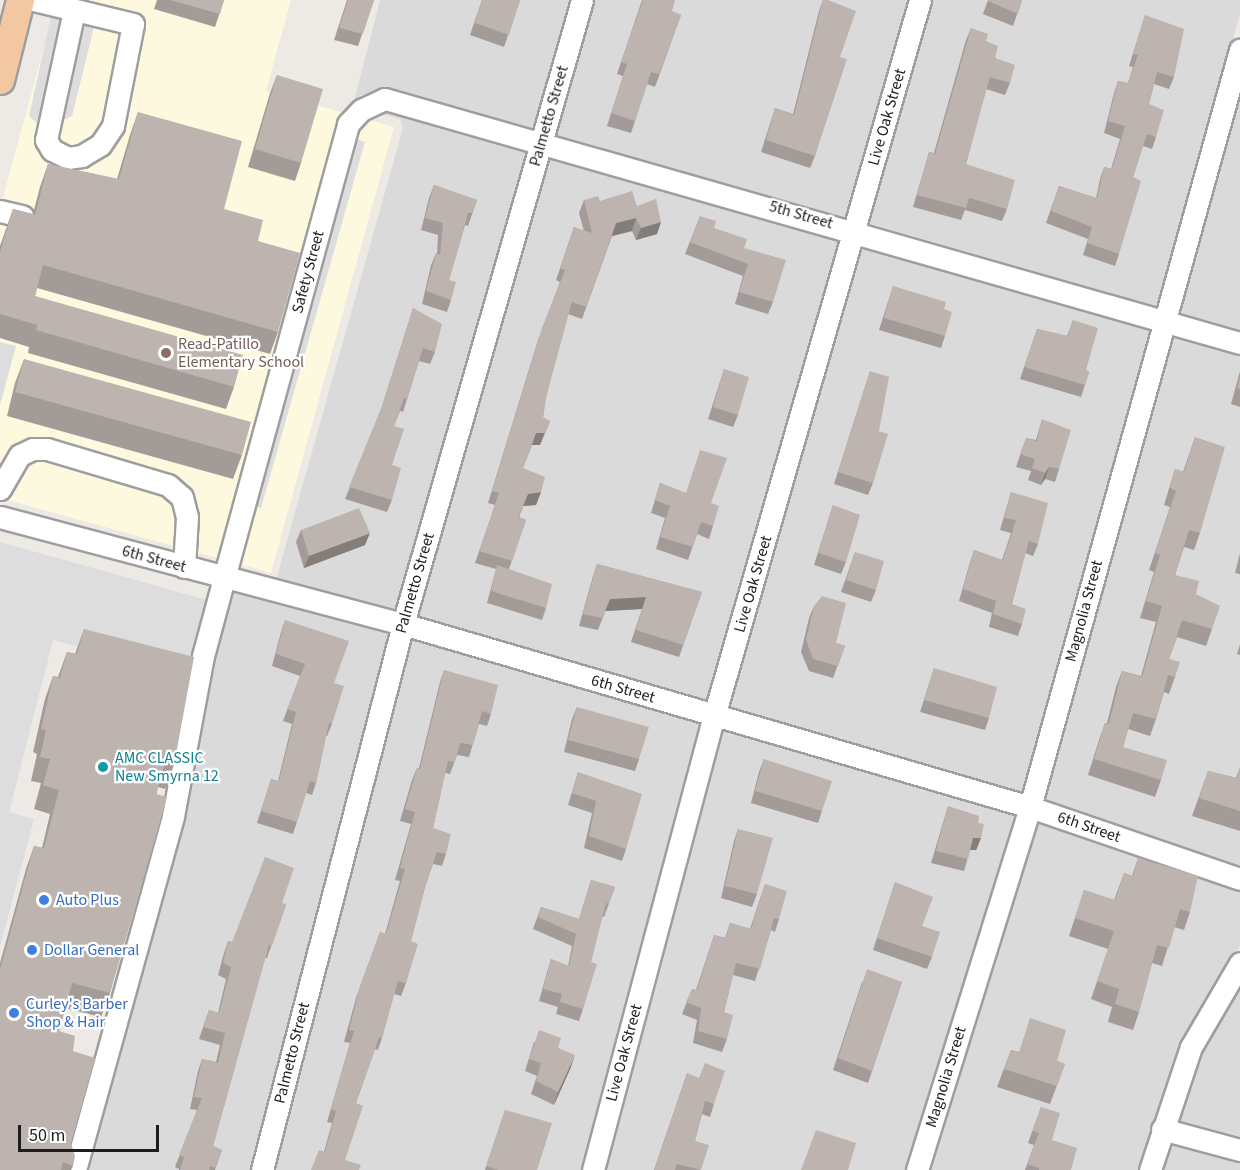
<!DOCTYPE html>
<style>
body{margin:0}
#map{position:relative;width:1240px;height:1170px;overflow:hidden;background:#ede9e4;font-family:"Source Sans 3",sans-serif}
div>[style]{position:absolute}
.residential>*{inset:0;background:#dbdada}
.education>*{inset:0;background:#fcf9de}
.parking>*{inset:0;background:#ddd}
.roads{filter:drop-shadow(2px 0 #9e9e9e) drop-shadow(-2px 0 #9e9e9e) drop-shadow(0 2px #9e9e9e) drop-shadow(0 -2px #9e9e9e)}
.minor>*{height:21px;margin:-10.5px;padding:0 10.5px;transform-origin:10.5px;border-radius:10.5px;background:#fff}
.major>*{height:27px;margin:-13.5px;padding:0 13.5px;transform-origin:13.5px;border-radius:13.5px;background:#f3c7a2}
.wall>*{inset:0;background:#a39b97}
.shaded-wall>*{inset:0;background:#847e7b}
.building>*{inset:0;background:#bdb4b0}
.dots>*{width:16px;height:16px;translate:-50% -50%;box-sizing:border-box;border:3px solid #fff;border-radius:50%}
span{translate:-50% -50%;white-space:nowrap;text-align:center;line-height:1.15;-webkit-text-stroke:4.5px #fff;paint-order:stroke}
.street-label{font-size:16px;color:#1d1d1d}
.education-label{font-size:16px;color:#785e54}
.left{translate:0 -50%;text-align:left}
.culture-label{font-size:16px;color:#0d838f}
.shop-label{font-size:16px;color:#366cbe}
.scale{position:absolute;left:18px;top:1125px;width:141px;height:27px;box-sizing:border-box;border:3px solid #1d1d1d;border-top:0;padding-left:8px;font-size:18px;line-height:21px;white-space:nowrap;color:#1d1d1d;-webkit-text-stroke:4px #fff;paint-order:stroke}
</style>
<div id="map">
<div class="residential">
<i style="clip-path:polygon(380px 0,572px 0,534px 129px,388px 89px,361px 95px,354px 102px)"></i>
<i style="clip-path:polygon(592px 0,910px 0,849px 218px,553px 135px)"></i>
<i style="clip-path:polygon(930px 0,1240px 0,1240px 14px,1157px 307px,868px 223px)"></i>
<i style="clip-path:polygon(1240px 86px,1240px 331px,1176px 313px)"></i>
<i style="clip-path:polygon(384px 110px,528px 150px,397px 611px,276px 580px,403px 128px,400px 119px,379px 113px)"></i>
<i style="clip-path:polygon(547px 156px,843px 239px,708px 703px,416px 617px)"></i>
<i style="clip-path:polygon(862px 244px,1151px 328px,1023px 794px,727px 709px)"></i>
<i style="clip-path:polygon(1170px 334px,1240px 354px,1240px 867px,1042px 799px)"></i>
<i style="clip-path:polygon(232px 591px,391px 632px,252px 1170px,75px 1170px)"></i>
<i style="clip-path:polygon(410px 637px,702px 724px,583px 1170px,272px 1170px)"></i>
<i style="clip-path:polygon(721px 730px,1017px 814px,907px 1170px,603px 1170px)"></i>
<i style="clip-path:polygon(1036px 820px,1240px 890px,1240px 946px,1210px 990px,1182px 1044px,1139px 1170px,928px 1170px)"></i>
<i style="clip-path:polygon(1240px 981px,1240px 1139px,1175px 1122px,1200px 1050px)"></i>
<i style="clip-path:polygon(1168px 1142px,1240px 1161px,1240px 1170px,1160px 1170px)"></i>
</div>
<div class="education">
<i style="clip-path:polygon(57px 0,291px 0,266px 91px,394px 127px,271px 573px,0 498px,0 208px)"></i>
</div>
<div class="parking">
<i style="clip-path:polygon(51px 16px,94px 27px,72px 116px,56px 124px,40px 126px,29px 116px)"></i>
<i style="clip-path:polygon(351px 137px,365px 142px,261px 508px,247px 503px)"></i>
<i style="clip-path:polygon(0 342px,16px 346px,0 405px)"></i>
<i style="clip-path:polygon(0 542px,207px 600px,191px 677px,53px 640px,9px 812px,34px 819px,0 947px)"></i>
</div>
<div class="roads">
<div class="minor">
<i style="left:34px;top:0;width:102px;rotate:13.6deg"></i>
<i style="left:133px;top:24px;width:104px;rotate:101.1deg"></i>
<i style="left:113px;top:126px;width:23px;rotate:124deg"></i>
<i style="left:100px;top:145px;width:21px;rotate:149deg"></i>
<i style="left:82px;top:156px;width:14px;rotate:172deg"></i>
<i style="left:68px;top:158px;width:18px;rotate:-153deg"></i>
<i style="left:52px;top:150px;width:12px;rotate:-121deg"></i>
<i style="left:46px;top:140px;width:133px;rotate:-77.8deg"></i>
<i style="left:0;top:211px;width:23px;rotate:13deg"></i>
<i style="left:0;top:489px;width:39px;rotate:-60deg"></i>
<i style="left:20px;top:455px;width:14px;rotate:-25deg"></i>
<i style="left:33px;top:449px;width:14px"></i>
<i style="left:47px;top:449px;width:126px;rotate:16.6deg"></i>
<i style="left:168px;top:485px;width:18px;rotate:41deg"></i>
<i style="left:182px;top:497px;width:21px;rotate:76deg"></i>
<i style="left:187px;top:517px;width:50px;rotate:93.4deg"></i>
<i style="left:0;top:517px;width:417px;rotate:14.9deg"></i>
<i style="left:403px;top:624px;width:653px;rotate:16.27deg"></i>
<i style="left:1030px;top:807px;width:222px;rotate:18.9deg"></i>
<i style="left:1162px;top:1129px;width:81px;rotate:15.1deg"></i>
<i style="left:75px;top:1170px;width:367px;rotate:-74.5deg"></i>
<i style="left:173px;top:816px;width:163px;rotate:-79.4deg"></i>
<i style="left:203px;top:656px;width:81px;rotate:-74.9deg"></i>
<i style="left:224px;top:578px;width:471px;rotate:-74.7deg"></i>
<i style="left:348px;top:124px;width:19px;rotate:-47deg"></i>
<i style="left:361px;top:110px;width:26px;rotate:-25deg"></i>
<i style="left:385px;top:99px;width:889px;rotate:15.93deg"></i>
<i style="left:262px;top:1170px;width:564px;rotate:-75.52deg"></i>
<i style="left:403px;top:624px;width:649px;rotate:-73.99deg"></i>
<i style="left:593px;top:1170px;width:470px;rotate:-75.1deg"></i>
<i style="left:714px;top:716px;width:745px;rotate:-73.95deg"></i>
<i style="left:917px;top:1170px;width:380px;rotate:-72.7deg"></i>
<i style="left:1030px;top:807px;width:786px;rotate:-74.5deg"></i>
<i style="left:1150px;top:1170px;width:130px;rotate:-71.6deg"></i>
<i style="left:1191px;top:1047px;width:97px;rotate:-59.7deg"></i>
</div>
<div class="major">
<i style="left:0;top:80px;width:82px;rotate:-76deg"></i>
</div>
</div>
<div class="wall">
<i style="clip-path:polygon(157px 0,224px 0,215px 27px,154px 9px)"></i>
<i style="clip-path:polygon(347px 0,374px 0,358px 46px,334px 40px)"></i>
<i style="clip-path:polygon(482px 0,520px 0,504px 47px,470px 35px)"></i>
<i style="clip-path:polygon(642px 0,681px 15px,655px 87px,647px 84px,631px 133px,607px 126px,623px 76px,617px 74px)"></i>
<i style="clip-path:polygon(823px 0,840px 57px,815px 156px,810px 168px,761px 152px,775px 108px,793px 114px,819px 11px)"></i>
<i style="clip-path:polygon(988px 0,1022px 0,1013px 26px,983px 14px)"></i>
<i style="clip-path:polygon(1145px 15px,1174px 77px,1169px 89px,1154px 84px,1149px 104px,1156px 137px,1152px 149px,1143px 146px,1133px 177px,1119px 254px,1115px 266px,1083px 255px,1088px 239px,1046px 223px,1059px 186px,1096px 198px,1100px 179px,1104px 167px,1111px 169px,1120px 139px,1104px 133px,1114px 93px,1118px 81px,1128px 83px,1133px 67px,1129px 66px)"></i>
<i style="clip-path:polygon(971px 28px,986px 41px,1010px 83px,1005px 95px,986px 89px,966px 164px,1007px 209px,1002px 221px,965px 210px,961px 220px,913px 207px,929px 152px,934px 153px,966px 40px)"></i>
<i style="clip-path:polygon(277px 75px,301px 163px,295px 181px,248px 167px,270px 93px)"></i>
<i style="clip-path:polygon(138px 112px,224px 209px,258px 241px,278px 332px,270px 354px,37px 288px,35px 296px,234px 387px,226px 409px,28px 353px,29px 347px,0 338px,0 246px,13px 209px,33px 214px,40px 187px,48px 164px,117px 179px,130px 135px)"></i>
<i style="clip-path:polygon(434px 185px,477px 200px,468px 226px,465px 225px,449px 280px,451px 300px,447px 312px,422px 304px,431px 265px,436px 253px,437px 254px,438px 235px,421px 230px,429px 198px)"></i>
<i style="clip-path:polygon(584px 200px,600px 201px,637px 206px,661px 222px,657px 234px,636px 240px,632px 231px,612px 236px,582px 319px,568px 314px,546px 397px,543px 417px,540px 445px,532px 445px,523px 468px,541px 492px,536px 505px,523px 506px,519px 517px,526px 520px,509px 569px,546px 608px,542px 620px,487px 603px,496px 569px,475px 563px,495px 505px,488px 503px,538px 340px,560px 282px,556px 280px,574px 227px,584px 231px,579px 213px)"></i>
<i style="clip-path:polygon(700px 216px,714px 228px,744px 248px,773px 302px,768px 314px,735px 304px,743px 276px,685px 254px)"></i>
<i style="clip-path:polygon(893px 286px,944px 309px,945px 336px,941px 348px,879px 330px)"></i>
<i style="clip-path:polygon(413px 308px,435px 352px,430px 364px,419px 361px,403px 412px,400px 411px,394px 426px,392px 465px,392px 500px,387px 512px,345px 499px,380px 413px)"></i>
<i style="clip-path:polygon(1073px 320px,1086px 370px,1089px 372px,1081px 397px,1020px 379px,1037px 329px,1067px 336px)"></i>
<i style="clip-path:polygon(24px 359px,242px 455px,233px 479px,7px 416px,15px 383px)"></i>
<i style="clip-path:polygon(724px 369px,738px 415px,733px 427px,708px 419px)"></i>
<i style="clip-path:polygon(870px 371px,879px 431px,873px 483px,868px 495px,834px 484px)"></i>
<i style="clip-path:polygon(1240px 371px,1240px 407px,1231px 404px)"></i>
<i style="clip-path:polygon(1042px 419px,1059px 469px,1055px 482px,1045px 479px,1041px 485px,1028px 480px,1031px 471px,1016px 467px,1026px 438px,1036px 440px)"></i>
<i style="clip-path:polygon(1195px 437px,1200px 533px,1194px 550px,1184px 547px,1175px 575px,1196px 594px,1212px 629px,1206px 646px,1177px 637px,1169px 659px,1175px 677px,1169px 694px,1164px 692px,1156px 719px,1150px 736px,1128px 729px,1123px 747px,1161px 780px,1155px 797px,1088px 775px,1099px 740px,1105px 723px,1107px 723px,1116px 687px,1122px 671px,1141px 676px,1156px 622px,1140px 618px,1154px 572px,1149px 570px,1170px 507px,1164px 505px,1175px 469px,1183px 472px)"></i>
<i style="clip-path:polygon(660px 483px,711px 503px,713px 526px,709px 539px,697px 534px,688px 560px,656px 549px,665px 518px,651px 513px)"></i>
<i style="clip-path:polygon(1011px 492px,1038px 544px,1033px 556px,1025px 553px,1012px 604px,1022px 624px,1018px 636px,989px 627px,992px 613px,959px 601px,970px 562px,974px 550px,1002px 560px,1011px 533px,1000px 530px)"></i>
<i style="clip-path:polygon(833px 505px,846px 562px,841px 574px,814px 565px)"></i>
<i style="clip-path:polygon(301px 530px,365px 545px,304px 568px,296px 542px)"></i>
<i style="clip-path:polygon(855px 552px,876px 590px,871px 602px,841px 592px)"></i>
<i style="clip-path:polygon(1240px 553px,1240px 574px,1235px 573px)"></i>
<i style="clip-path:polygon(597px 564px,702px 592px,679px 657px,631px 642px,642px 609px,605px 611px,598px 630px,579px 626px,593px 576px)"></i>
<i style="clip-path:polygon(814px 606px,836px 643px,845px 646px,833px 678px,809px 671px,801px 652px,809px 618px)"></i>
<i style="clip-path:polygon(285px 620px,334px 683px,332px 724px,327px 736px,326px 736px,316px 783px,312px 795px,306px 793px,293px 834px,257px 823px,271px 779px,278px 781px,292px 724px,283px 721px,300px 676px,272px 666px,281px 632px)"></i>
<i style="clip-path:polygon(84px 629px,174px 765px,165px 789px,158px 787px,110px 993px,101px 1017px,65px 1008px,59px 1031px,73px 1051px,71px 1143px,73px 1166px,71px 1170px,0 1170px,0 963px,26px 869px,34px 846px,42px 848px,50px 814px,34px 809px,41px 783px,31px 781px,37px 754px,33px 752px,45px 699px,53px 676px,58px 677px,67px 652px,75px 654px)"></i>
<i style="clip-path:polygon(1240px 644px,1240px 655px,1237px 654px)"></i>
<i style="clip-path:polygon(934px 668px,989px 718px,985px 730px,920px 712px)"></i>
<i style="clip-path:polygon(444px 670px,491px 714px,487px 726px,479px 724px,469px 757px,457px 755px,450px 774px,445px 773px,433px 828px,446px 854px,442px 866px,433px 864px,425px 887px,411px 941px,406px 983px,401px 996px,394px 994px,382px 1038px,378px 1050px,375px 1049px,356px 1103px,345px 1160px,324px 1152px,332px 1123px,327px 1122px,350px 1043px,344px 1042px,356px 998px,380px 932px,385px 934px,400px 881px,395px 880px,411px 824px,400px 821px,412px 780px,417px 768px,419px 768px,440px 682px)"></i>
<i style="clip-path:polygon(577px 707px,639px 759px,635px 771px,564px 752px,572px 719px)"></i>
<i style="clip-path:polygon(764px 759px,822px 811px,818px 823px,751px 803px,759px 772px)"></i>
<i style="clip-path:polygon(1240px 767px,1240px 831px,1192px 816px,1208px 771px,1236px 778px)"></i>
<i style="clip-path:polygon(578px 772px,626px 849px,622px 861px,584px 848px,592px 813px,568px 805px)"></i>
<i style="clip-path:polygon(948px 806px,978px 823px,981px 838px,976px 850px,970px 850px,964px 871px,931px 863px)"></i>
<i style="clip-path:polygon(738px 829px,757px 894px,752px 907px,721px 898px,734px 841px)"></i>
<i style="clip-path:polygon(1138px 858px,1190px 912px,1184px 930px,1174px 927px,1162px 966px,1152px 963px,1139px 1012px,1133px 1030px,1108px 1022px,1112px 1007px,1091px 999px,1108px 949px,1069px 936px,1084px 890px,1114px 900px,1124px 873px,1132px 876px)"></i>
<i style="clip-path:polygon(591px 880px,615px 887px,604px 917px,602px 916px,591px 962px,583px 1009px,579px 1021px,556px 1014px,558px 1007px,539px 1001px,547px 972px,551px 959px,568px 966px,572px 946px,533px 929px,541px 907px,579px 919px)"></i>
<i style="clip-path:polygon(895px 882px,922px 926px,932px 957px,927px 969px,873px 950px)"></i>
<i style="clip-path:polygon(765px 884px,779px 919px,775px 932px,771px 930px,755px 981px,733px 975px,724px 1012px,727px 1039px,722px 1052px,693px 1043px,697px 1020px,682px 1014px,692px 989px,696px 990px,714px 935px,725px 938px,730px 923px,750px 929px)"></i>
<i style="clip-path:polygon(282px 903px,286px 905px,267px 958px,265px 958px,213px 1146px,222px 1150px,215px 1170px,179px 1170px,179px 1169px,175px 1167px,197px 1110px,190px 1109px,198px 1071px,202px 1059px,216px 1062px,220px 1045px,199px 1039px,209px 1010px,218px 1013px,226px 979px,218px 975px,224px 953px,228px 941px,232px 942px)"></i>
<i style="clip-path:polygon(862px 982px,902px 982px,868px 1083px,833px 1070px)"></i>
<i style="clip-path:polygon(534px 1042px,558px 1048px,571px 1067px,554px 1105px,531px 1094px,537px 1076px,525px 1071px)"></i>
<i style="clip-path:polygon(1011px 1050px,1057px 1061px,1065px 1064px,1050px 1104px,997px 1087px)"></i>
<i style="clip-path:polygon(687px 1073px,714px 1104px,710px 1117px,702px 1114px,695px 1141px,701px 1170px,654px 1170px)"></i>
<i style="clip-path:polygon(1041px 1107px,1052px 1140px,1071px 1170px,1025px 1170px,1034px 1145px,1028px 1143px)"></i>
<i style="clip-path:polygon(505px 1110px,537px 1170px,485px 1170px)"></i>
</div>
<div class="shaded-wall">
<i style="clip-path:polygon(636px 218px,632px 231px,612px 236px,616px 223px)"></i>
<i style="clip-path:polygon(661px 222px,657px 234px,636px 240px,641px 228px)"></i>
<i style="clip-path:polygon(550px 421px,540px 445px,532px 445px,536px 433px)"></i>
<i style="clip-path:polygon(1049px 467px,1045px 479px,1041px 485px,1045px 473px)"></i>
<i style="clip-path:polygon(541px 492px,536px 505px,523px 506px,514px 529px,528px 494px)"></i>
<i style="clip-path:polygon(370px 533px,365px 545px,304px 568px,309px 556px)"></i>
<i style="clip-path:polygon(646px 597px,642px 609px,605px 611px,598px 630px,610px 599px)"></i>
<i style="clip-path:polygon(973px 838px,981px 838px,976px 850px,969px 850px)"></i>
<i style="clip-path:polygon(575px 1055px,571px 1067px,554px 1105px,558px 1092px)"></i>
</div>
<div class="building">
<i style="clip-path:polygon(170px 0,224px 0,220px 14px)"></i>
<i style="clip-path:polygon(348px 0,374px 0,363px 34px,339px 28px)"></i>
<i style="clip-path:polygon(482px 0,520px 0,509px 35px,475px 23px)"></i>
<i style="clip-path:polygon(643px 0,675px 0,672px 11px,681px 15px,659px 74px,651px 72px,635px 121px,611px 113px,627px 64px,621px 62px)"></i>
<i style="clip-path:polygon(823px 0,828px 0,856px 11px,840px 57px,847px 59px,815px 156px,766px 140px,775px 108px,794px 115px)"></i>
<i style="clip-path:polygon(988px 0,1022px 0,1018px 14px,988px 1px)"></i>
<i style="clip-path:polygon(1145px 15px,1184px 29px,1174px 77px,1157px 72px,1149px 104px,1164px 110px,1156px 137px,1147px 134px,1133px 177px,1141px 181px,1119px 254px,1087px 243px,1092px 227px,1051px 211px,1059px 186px,1097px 198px,1104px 167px,1112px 169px,1125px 126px,1108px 121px,1118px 81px,1128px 83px,1138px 55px,1133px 54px)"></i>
<i style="clip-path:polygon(971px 28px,988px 34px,986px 41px,998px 46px,995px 58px,1015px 65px,1010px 83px,990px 77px,966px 164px,1015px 180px,1007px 209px,969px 198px,966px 208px,917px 195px,929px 152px,935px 154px)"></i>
<i style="clip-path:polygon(277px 75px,323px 89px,301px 163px,255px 149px)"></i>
<i style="clip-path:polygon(138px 112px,242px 141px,224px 209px,263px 220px,258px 241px,300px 253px,278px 332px,43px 265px,35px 296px,243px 355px,234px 387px,36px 330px,37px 325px,0 314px,0 252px,13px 209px,35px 215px,48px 164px,119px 179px)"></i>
<i style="clip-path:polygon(434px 185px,477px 200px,472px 213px,468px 213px,449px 280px,456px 282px,451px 300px,426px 291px,436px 253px,440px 255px,443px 223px,425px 218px)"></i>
<i style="clip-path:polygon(632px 191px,637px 206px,656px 199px,661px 222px,641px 228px,636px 218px,616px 223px,586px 307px,572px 302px,546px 397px,543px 417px,550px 421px,545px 433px,536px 433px,523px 468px,545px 477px,541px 492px,528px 494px,518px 517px,526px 520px,512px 561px,479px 551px,499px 493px,492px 491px,542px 328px,565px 270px,560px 268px,574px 227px,592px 233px,584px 200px,598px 196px,600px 201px)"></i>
<i style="clip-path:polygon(700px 216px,716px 221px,714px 228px,747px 239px,744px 248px,786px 260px,773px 302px,739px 292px,748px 264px,690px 242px)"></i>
<i style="clip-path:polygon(893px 286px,946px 302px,944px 309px,952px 312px,945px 336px,884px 318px)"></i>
<i style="clip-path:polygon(413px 308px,442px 324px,435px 352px,423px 348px,407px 399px,404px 398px,394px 426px,404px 429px,392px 465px,401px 468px,392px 500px,349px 487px,382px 406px)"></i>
<i style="clip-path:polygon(1073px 320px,1098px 328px,1086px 370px,1089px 372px,1085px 385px,1024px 367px,1037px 329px,1068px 336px)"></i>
<i style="clip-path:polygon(24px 359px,251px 422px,242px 455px,15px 392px)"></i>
<i style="clip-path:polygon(724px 369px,749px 377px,738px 415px,713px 407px)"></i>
<i style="clip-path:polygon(870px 371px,889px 377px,879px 431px,888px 434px,873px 483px,838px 472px)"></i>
<i style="clip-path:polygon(1240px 377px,1240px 389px,1237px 388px)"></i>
<i style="clip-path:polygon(1042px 419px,1071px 430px,1059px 469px,1049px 467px,1045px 473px,1032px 468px,1035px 459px,1020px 454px,1026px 438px,1037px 441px)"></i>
<i style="clip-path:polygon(1195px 437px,1225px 447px,1200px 533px,1189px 530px,1175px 575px,1199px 581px,1196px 594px,1220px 606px,1212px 629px,1182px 620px,1169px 659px,1180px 662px,1175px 677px,1168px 675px,1156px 719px,1133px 713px,1123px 747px,1167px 760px,1161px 780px,1094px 759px,1105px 723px,1109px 724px,1122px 671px,1142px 677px,1162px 606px,1146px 601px,1160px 555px,1155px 553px,1176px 491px,1170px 488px,1175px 469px,1184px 472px)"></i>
<i style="clip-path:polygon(700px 450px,727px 458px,711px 503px,719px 506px,713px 526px,701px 522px,693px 547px,660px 537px,670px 506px,655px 500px,660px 483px,686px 493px)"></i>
<i style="clip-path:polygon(1011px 492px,1048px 503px,1038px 544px,1029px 541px,1012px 604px,1026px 609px,1022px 624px,993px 614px,996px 601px,963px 589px,974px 550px,1003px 560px,1016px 520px,1004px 518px)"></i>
<i style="clip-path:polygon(833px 505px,860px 515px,846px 562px,818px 553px)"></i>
<i style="clip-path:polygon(359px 508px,370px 533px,309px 556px,301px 530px)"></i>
<i style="clip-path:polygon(855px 552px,884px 561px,876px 590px,846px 580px)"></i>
<i style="clip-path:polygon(597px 564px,702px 592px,683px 645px,636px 630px,646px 597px,610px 599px,602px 618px,583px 614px)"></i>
<i style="clip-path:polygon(497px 565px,552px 584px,546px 608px,491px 591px)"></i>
<i style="clip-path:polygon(822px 596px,846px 603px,836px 643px,845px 646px,838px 666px,813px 659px,806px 640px,814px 606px)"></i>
<i style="clip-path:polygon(285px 620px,349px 641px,334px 683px,344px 686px,332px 724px,329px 723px,316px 783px,310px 781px,297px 822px,261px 811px,271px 779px,279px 781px,296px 712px,287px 709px,305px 664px,276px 654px)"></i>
<i style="clip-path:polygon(84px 629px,194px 657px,174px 765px,165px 763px,156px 794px,167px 797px,110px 993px,72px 983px,59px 1031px,75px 1036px,73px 1051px,95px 1058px,71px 1143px,75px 1156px,73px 1166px,63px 1162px,61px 1170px,0 1170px,0 970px,34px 846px,44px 848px,59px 790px,43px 785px,50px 759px,40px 757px,46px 730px,41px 729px,53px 676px,60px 678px,67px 652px,77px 654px)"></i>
<i style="clip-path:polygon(934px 668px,997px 687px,989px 718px,924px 700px)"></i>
<i style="clip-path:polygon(444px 670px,498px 685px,491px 714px,482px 711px,473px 745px,460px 743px,455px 762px,448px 761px,433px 828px,451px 834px,446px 854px,437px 852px,425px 887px,411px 941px,418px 944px,406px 983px,398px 981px,382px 1038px,379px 1037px,356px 1103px,363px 1106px,345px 1160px,361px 1165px,359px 1170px,311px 1170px,319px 1150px,325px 1152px,336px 1111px,331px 1109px,354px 1031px,349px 1030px,360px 986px,380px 932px,386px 934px,405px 869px,400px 868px,415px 812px,405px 809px,417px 768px,420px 769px)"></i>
<i style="clip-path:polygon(577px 707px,649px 727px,639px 759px,568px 740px)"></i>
<i style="clip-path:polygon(764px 759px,832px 781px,822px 811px,755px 791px)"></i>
<i style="clip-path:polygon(1240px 767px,1240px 811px,1199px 798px,1208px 771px,1237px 778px)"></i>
<i style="clip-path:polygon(578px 772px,642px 794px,626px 849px,589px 836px,596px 801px,572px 793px)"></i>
<i style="clip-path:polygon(948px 806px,979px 816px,978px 823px,984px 824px,981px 838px,973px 838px,968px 859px,936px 851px)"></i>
<i style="clip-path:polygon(738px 829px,773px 838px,757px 894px,725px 886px)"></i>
<i style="clip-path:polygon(265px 857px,294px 868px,282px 903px,286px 905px,272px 946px,269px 945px,213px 1146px,222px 1150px,215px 1168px,210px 1166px,209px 1170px,180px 1170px,184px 1157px,179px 1155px,202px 1098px,194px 1097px,202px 1059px,218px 1063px,225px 1033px,203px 1027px,209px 1010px,219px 1013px,231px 967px,223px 963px,228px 941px,232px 942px)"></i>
<i style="clip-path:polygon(1138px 858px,1198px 876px,1190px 912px,1180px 909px,1169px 948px,1157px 945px,1139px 1012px,1115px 1004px,1119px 989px,1097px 981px,1114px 931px,1075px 918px,1084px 890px,1115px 900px,1124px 873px,1133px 876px)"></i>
<i style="clip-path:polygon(591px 880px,615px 887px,609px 904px,606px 903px,591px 962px,597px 964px,583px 1009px,560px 1002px,562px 994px,543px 989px,551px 959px,569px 966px,576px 934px,538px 917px,541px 907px,579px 919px)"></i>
<i style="clip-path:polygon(895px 882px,933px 897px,922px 926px,940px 932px,932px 957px,877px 938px)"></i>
<i style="clip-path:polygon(765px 884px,787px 891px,779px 919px,774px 918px,760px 969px,736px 963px,724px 1012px,733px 1015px,727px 1039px,698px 1031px,701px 1008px,686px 1002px,692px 989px,697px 990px,714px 935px,726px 938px,730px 923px,751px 929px)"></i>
<i style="clip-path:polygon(867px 969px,902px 982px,872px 1071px,838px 1058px)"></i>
<i style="clip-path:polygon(1030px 1018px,1066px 1030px,1057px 1061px,1065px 1064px,1057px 1086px,1004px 1069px,1011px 1050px,1019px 1052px)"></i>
<i style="clip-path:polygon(539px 1030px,561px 1038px,558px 1048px,575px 1055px,558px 1092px,536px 1081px,541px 1063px,529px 1059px)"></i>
<i style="clip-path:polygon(705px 1063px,725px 1071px,714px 1104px,705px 1101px,695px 1141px,709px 1145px,701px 1170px,677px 1164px,675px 1170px,654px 1170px,687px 1073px,699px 1078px)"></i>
<i style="clip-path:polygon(1041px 1107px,1060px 1113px,1052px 1140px,1077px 1148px,1071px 1170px,1039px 1170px,1039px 1168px,1027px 1164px,1039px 1133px,1033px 1131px)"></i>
<i style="clip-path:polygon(505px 1110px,552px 1123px,537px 1170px,498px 1170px,486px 1166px)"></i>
<i style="clip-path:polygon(816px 1130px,856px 1143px,848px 1170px,801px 1170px)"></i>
</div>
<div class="dots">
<i style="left:166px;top:353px;background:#8d6e63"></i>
<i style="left:103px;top:767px;background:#0f9aa8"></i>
<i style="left:44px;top:900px;background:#3f7fe0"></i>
<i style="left:32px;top:950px;background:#3f7fe0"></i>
<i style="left:14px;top:1013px;background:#3f7fe0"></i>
</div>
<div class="street-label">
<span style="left:549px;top:116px;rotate:-74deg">Palmetto Street</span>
<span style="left:887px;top:117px;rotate:-74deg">Live Oak Street</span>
<span style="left:801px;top:215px;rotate:16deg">5th Street</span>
<span style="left:308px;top:272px;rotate:-75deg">Safety Street</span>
<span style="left:154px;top:559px;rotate:15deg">6th Street</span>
<span style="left:415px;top:583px;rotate:-74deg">Palmetto Street</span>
<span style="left:753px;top:584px;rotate:-74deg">Live Oak Street</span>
<span style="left:1084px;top:611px;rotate:-75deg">Magnolia Street</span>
<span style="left:623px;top:689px;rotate:16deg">6th Street</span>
<span style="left:1089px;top:827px;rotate:19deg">6th Street</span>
<span style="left:292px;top:1053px;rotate:-76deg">Palmetto Street</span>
<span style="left:624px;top:1053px;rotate:-75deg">Live Oak Street</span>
<span style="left:946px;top:1077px;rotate:-73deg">Magnolia Street</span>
</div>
<div class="education-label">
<span class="left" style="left:178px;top:353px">Read-Patillo<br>Elementary School</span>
</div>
<div class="culture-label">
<span class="left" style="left:115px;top:767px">AMC CLASSIC<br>New Smyrna 12</span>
</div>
<div class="shop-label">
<span class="left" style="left:56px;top:900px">Auto Plus</span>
<span class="left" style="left:44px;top:950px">Dollar General</span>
<span class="left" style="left:26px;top:1013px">Curley's Barber<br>Shop &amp; Hair</span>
</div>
<div class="scale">50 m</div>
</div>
